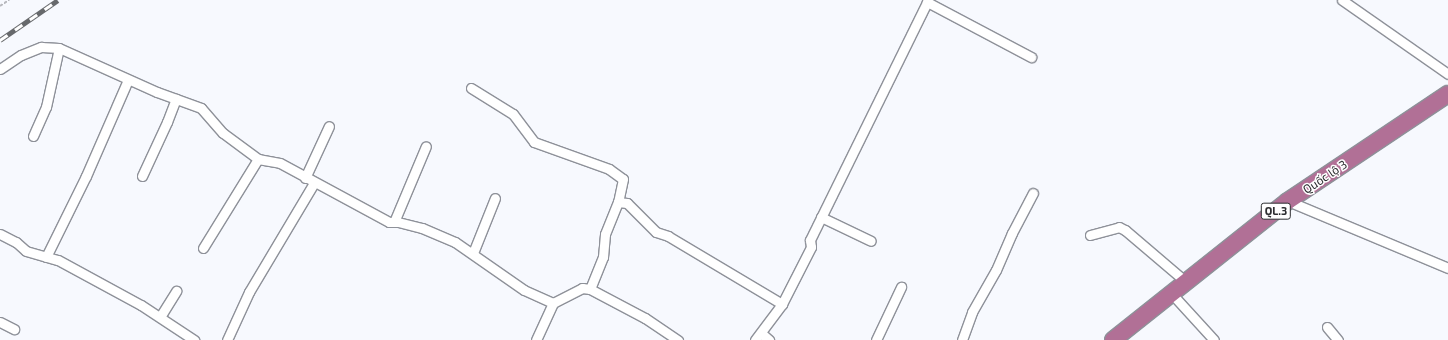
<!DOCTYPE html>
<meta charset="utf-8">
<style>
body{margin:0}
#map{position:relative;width:1448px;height:340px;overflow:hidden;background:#f7f9fe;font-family:"Exo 2",sans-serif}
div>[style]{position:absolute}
.path>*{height:2px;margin-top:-1px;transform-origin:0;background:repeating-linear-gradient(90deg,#b8b9be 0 3px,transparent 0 5px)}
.roads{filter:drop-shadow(1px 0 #8e9199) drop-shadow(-1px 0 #8e9199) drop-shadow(0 1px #8e9199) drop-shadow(0 -1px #8e9199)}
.street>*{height:9px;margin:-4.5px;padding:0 4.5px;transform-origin:4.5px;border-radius:4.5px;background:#fff}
.highway>*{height:16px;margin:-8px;padding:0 8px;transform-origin:8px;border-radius:8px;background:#b17096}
.rail>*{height:4.5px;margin-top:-2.25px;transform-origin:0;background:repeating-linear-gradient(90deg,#fff 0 9px,#67696c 0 18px);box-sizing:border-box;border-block:1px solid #67696c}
span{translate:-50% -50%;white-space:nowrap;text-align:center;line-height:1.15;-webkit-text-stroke:3px #fff;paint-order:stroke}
.shield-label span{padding:1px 3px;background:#fff;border:1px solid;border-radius:3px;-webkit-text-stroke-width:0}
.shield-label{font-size:11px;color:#2d2e31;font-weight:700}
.street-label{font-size:12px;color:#2d2e31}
</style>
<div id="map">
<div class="path">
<i style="left:0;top:6px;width:11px;rotate:-34deg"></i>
</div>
<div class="roads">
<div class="street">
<i style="left:1342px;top:0;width:129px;rotate:34.9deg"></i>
<i style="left:927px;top:2px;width:118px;rotate:27.9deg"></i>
<i style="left:0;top:69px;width:25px;rotate:-34deg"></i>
<i style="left:21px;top:55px;width:22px;rotate:-22deg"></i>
<i style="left:41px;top:47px;width:18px;rotate:3deg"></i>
<i style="left:59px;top:48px;width:107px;rotate:24.2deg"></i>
<i style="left:157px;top:92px;width:47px;rotate:20deg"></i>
<i style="left:201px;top:108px;width:33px;rotate:49deg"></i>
<i style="left:223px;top:133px;width:44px;rotate:36.6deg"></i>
<i style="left:258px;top:159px;width:22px;rotate:10deg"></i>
<i style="left:280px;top:163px;width:124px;rotate:28.4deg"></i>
<i style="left:389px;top:222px;width:9px"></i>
<i style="left:398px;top:222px;width:25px;rotate:14deg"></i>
<i style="left:422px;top:228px;width:36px;rotate:23deg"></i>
<i style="left:455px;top:242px;width:84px;rotate:34.8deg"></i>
<i style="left:524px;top:290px;width:32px;rotate:24deg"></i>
<i style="left:471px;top:88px;width:49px;rotate:31.8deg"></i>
<i style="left:513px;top:114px;width:35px;rotate:53deg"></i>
<i style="left:534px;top:142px;width:80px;rotate:19.8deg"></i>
<i style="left:609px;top:169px;width:17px;rotate:36deg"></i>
<i style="left:623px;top:179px;width:24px;rotate:102deg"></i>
<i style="left:33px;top:136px;width:32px;rotate:-66deg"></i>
<i style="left:46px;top:107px;width:60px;rotate:-77.6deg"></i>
<i style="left:142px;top:176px;width:60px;rotate:-65.2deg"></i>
<i style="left:167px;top:122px;width:25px;rotate:-69deg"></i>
<i style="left:305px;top:178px;width:57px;rotate:-65.2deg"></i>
<i style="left:1288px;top:201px;width:173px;rotate:22.7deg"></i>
<i style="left:821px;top:217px;width:55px;rotate:25.6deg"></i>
<i style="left:394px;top:222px;width:82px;rotate:-67.2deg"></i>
<i style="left:0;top:234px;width:18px;rotate:27deg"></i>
<i style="left:16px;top:242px;width:13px;rotate:42deg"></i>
<i style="left:26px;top:251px;width:33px;rotate:16deg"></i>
<i style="left:58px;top:260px;width:94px;rotate:28.5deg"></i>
<i style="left:141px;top:305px;width:64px;rotate:33.4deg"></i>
<i style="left:1090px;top:235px;width:30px;rotate:-15deg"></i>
<i style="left:1119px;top:227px;width:7px;rotate:27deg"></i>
<i style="left:1125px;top:230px;width:80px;rotate:40.4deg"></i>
<i style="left:203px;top:248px;width:105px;rotate:-58.3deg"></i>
<i style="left:473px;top:253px;width:59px;rotate:-68.2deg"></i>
<i style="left:46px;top:257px;width:90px;rotate:-63.7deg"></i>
<i style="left:86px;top:176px;width:105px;rotate:-66.4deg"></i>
<i style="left:590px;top:289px;width:35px;rotate:-68deg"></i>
<i style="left:603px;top:257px;width:23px;rotate:-85deg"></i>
<i style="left:605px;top:234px;width:35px;rotate:-68deg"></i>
<i style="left:618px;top:202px;width:9px;rotate:6deg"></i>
<i style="left:627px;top:203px;width:41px;rotate:45deg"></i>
<i style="left:656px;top:232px;width:13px;rotate:18deg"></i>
<i style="left:668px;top:236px;width:133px;rotate:30.8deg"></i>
<i style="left:1172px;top:294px;width:62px;rotate:47.6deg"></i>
<i style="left:160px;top:317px;width:31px;rotate:-58deg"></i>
<i style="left:0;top:322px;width:16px;rotate:27deg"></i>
<i style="left:1327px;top:327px;width:17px;rotate:50deg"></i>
<i style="left:761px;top:333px;width:11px;rotate:41deg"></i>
<i style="left:227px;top:340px;width:53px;rotate:-65.4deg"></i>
<i style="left:249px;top:292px;width:127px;rotate:-59.2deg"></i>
<i style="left:536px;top:340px;width:41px;rotate:-65.3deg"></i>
<i style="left:553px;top:303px;width:33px;rotate:-27deg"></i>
<i style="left:582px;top:288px;width:8px;rotate:7deg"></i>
<i style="left:590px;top:289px;width:62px;rotate:27.8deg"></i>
<i style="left:645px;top:318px;width:40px;rotate:34deg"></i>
<i style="left:755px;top:340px;width:45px;rotate:-53.1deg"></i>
<i style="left:782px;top:304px;width:64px;rotate:-63deg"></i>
<i style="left:811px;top:247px;width:7px;rotate:-98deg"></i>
<i style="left:810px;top:240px;width:267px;rotate:-63.8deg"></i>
<i style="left:876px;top:340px;width:59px;rotate:-64.7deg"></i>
<i style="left:962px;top:340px;width:30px;rotate:-70deg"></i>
<i style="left:972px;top:312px;width:48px;rotate:-60.3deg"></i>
<i style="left:996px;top:270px;width:40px;rotate:-66.6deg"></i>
<i style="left:1012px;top:233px;width:45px;rotate:-62.3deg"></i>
</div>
<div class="highway">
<i style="left:1113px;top:340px;width:223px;rotate:-38.5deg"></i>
<i style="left:1288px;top:201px;width:192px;rotate:-33.8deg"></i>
</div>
</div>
<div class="rail">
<i style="left:0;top:40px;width:70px;rotate:-34.6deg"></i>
</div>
<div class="shield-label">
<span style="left:1276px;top:211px">QL.3</span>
</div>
<div class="street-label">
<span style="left:1325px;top:177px;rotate:-34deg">Quốc lộ 3</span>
</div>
</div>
